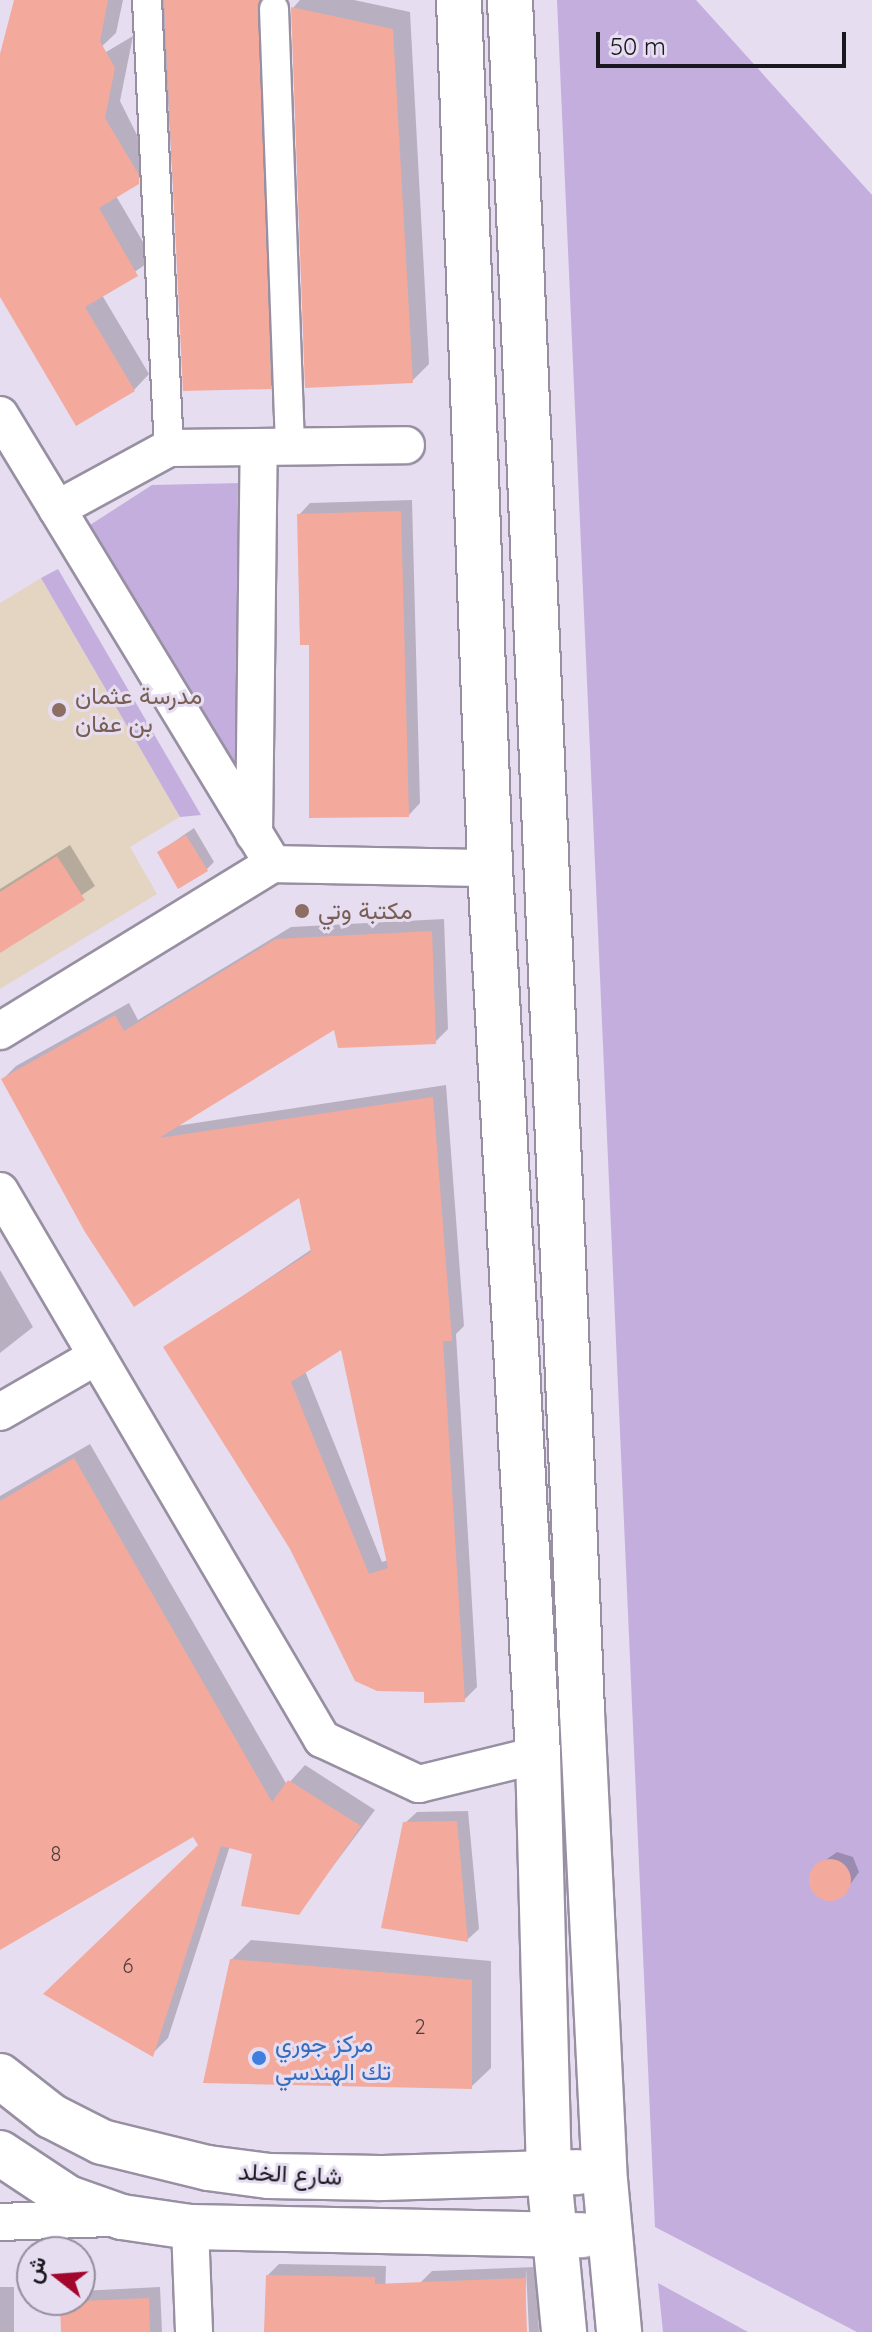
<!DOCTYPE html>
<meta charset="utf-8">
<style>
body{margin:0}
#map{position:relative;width:872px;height:2332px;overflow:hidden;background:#e6ddf1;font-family:Quicksand,Vazirmatn,sans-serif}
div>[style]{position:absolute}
.education>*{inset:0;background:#e4d5c3}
.green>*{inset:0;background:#c4aede}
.shadow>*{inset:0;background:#0003}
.building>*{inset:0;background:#f3aa9c}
.round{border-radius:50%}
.roads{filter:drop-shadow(2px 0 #9890a2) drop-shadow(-2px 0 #9890a2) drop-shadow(0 2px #9890a2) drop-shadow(0 -2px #9890a2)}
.pedestrian>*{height:28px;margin:-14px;padding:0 14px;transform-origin:14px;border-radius:14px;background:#fff}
.minor>*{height:36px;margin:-18px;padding:0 18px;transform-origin:18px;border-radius:18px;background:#fff}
.tertiary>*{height:44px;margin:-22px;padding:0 22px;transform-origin:22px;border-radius:22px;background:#fff}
.dots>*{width:22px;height:22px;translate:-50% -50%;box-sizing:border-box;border:4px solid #e6ddf1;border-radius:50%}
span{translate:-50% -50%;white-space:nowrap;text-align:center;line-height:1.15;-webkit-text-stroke:6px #e6ddf1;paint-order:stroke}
.number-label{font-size:20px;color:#503c3e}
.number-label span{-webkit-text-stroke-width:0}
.education-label{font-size:24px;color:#785e54}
.left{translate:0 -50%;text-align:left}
.shop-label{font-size:24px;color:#366cbe}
.street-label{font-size:24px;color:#1a171e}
.north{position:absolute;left:16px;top:2236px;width:80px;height:80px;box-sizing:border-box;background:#e6ddf1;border:2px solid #948e9d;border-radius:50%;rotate:287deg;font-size:22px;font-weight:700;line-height:32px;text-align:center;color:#1a171e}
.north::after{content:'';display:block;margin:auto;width:28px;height:36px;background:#a3062c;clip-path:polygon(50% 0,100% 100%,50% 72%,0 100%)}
.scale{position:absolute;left:596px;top:32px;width:250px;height:36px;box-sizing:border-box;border:4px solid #1a171e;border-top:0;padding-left:10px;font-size:24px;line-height:28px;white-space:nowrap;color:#1a171e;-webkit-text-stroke:6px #e6ddf1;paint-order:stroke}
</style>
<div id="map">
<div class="education">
<i style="clip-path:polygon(41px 578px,180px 817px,130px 847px,157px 894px,0 989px,0 603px)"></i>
</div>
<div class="green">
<i style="clip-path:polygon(557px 0,696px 0,872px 195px,872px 2332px,857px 2332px,655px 2227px)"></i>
<i style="clip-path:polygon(242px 483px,249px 790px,90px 525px,152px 485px)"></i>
<i style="clip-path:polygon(58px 569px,201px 815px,180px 817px,41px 578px)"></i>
<i style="clip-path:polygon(658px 2283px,748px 2332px,663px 2332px)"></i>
</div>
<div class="shadow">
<i style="clip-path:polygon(16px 0,123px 0,116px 33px,97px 51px,0 69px)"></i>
<i style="clip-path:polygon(162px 0,273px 0,284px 373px,270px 387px,185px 389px)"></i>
<i style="clip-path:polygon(300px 0,354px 0,410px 12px,429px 364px,412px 381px,293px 8px)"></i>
<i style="clip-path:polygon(133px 36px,120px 101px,153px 167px,116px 196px,153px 259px,102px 295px,149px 374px,134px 390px,0 291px,0 115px)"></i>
<i style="clip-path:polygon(412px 500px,420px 803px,409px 815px,311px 643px,299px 515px,310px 503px)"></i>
<i style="clip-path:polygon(194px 828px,214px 862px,206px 870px,159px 852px)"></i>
<i style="clip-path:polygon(70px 845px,95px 886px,0 951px,0 889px)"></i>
<i style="clip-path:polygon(evenodd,444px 919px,448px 1029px,435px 1042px,335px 1026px,176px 1126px,446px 1085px,464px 1326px,456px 1334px,477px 1687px,464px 1700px,425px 1690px,292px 1548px,166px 1348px,312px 1249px,300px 1195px,3px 1079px,16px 1066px,129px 1003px,138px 1020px,291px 927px,444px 919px,342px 1347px,388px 1560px,382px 1562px,305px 1371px,342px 1347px)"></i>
<i style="clip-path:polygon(0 1270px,33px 1327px,0 1353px)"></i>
<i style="clip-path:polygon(90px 1444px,287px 1785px,305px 1765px,375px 1810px,298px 1913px,254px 1853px,230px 1846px,168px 2038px,152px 2054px,201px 1844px,193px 1835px,0 1939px,0 1496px)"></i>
<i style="clip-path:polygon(468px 1811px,479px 1929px,467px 1940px,405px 1823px,417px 1812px)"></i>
<i style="clip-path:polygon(837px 1852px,853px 1857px,859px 1872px,842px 1896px,825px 1899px,813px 1888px,820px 1864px)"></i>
<i style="clip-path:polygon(251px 1940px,491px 1961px,491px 2068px,471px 2087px,231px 1960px)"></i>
<i style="clip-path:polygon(279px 2264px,386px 2266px,384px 2332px,268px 2332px,268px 2275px)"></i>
<i style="clip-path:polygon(536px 2267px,539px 2332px,529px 2332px,526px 2268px,525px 2332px,422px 2332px,420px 2283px,432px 2271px)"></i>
<i style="clip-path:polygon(0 2287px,14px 2287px,14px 2332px,0 2332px)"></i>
<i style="clip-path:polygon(160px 2287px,162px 2332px,63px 2332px,62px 2303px,80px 2300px,80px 2291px)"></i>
</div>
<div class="building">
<i style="clip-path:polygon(14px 0,108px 0,100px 41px,115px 68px,105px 118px,139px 175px,139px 184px,99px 208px,138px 276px,85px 307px,135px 391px,76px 426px,0 297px,0 54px)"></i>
<i style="clip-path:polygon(164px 0,260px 0,271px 389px,183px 391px)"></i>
<i style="clip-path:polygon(291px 7px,393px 29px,413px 383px,305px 388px)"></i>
<i style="clip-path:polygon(401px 511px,409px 817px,309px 818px,309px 645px,300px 645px,297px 514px)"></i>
<i style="clip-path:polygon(186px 835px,208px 871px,178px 889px,157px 852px)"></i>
<i style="clip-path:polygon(57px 856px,85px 900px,0 953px,0 892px)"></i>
<i style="clip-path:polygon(evenodd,432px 931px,436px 1044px,338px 1048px,334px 1030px,159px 1138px,433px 1097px,452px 1341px,443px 1341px,465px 1702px,424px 1703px,424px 1692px,377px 1691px,355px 1681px,290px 1549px,163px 1347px,311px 1252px,299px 1198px,134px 1307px,85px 1232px,1px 1079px,115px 1015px,124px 1031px,276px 939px,432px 931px,341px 1350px,388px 1568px,369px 1574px,291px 1382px,341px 1350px)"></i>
<i style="clip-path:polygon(74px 1458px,272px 1802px,288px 1780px,361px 1826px,299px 1915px,241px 1906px,252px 1854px,221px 1846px,153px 2057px,43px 1994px,198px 1845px,193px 1837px,0 1950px,0 1501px)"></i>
<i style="clip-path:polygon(457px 1821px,468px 1942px,381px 1928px,403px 1822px)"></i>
<i class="round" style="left:809px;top:1859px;width:42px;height:42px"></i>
<i style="clip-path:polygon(230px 1959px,472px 1980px,472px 2089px,203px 2083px)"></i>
<i style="clip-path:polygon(266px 2275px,375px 2277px,375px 2284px,525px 2278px,527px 2332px,264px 2332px)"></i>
<i style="clip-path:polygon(149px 2298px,150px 2332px,61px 2332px,60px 2302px)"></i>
</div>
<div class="roads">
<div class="pedestrian">
<i style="left:147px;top:0;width:449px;rotate:87.2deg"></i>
<i style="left:274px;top:9px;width:438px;rotate:87.9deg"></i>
</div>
<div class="minor">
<i style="left:0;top:415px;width:525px;rotate:58.7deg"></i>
<i style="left:57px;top:509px;width:128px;rotate:-28.6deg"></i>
<i style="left:169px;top:448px;width:237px;rotate:-0.7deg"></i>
<i style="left:254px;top:834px;width:387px;rotate:-89.3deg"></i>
<i style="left:0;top:1031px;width:320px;rotate:-31.5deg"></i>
<i style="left:273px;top:864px;width:217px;rotate:1.1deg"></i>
<i style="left:0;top:1191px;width:636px;rotate:59.56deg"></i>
<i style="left:322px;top:1739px;width:107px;rotate:24.9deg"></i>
<i style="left:419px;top:1784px;width:122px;rotate:-13.7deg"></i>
<i style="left:0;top:1412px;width:112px;rotate:-30deg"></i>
<i style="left:0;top:2222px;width:110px;rotate:-2.1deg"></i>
<i style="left:190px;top:2227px;width:105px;rotate:87.8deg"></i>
</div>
<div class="tertiary">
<i style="left:459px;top:0;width:869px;rotate:87.95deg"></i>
<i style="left:490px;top:868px;width:888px;rotate:86.9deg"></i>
<i style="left:538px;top:1755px;width:420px;rotate:88.5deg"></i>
<i style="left:549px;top:2175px;width:158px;rotate:84.5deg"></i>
<i style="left:510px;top:0;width:1714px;rotate:87.59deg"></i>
<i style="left:582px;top:1712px;width:458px;rotate:87.2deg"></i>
<i style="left:604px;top:2169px;width:164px;rotate:84.7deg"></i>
<i style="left:0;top:2076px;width:65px;rotate:38.1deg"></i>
<i style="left:51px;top:2116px;width:57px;rotate:27deg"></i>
<i style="left:102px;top:2142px;width:109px;rotate:13.8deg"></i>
<i style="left:208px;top:2168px;width:62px;rotate:7.5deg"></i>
<i style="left:269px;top:2176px;width:111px;rotate:1deg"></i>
<i style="left:380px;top:2178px;width:198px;rotate:-1.7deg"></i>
<i style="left:0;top:2153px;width:82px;rotate:33.5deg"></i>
<i style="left:68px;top:2198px;width:57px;rotate:19.4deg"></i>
<i style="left:122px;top:2217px;width:69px;rotate:8.4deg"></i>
<i style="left:190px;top:2227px;width:393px;rotate:1.2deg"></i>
</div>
</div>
<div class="dots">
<i style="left:59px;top:710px;background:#8d6e63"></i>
<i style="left:302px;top:911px;background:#8d6e63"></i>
<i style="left:259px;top:2058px;background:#3f7fe0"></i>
</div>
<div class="number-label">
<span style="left:56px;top:1853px">8</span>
<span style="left:128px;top:1965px">6</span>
<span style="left:420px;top:2026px">2</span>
</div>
<div class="education-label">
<span class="left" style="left:75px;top:710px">مدرسة عثمان<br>بن عفان</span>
<span class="left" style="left:318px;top:911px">مكتبة وتي</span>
</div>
<div class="shop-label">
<span class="left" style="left:275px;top:2058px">مركز جوري<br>تك الهندسي</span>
</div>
<div class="street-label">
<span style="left:290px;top:2174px;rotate:3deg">شارع الخلد</span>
</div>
<div class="north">ش</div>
<div class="scale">50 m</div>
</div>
